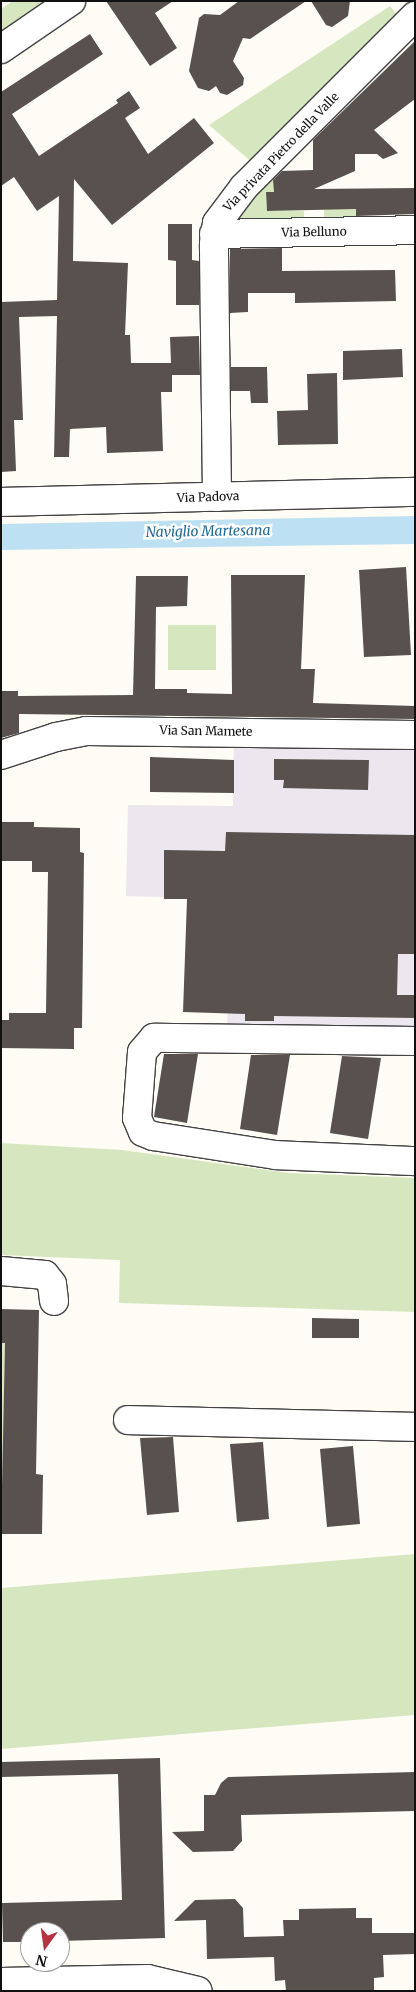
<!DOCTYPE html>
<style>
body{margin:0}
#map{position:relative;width:416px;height:1992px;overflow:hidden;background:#fefcf4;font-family:Merriweather,serif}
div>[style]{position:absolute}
.industrial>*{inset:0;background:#ece6ee}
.green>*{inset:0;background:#d6e7c0}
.water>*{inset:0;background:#bde1f2}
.building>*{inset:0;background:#58514d}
.roads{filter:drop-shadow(1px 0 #434343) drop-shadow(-1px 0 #434343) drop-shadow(0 1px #434343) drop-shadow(0 -1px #434343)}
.minor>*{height:28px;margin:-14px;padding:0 14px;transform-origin:14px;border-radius:14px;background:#fff}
span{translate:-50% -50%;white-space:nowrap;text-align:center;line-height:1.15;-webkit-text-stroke:5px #fff;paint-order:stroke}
.street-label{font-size:12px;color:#101010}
.water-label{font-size:14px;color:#226b99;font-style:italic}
.frame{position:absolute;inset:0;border:2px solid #101010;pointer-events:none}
.north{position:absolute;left:20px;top:1922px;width:50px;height:50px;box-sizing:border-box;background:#fff;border:1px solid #9f9f9f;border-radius:50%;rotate:194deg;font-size:14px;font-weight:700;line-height:20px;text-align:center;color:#101010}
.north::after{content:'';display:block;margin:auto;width:18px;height:22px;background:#b63340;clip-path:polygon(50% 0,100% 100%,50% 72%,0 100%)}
</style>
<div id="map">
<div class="industrial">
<i style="clip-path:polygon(234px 732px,415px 735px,415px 1030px,227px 1027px,231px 899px,126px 896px,128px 805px,233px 806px)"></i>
</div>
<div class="green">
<i style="clip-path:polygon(13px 1px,52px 1px,1px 35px,1px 9px)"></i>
<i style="clip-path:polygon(390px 6px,400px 19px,255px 165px,209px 125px)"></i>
<i style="clip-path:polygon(273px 171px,274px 192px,266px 192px,267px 211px,304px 211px,304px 222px,232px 222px)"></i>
<i style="clip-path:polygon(324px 209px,356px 209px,356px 221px,324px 221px)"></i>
<i style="clip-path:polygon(168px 625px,216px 625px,216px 670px,168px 670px)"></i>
<i style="clip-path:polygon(1px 1143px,122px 1150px,289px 1173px,415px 1178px,415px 1312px,119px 1303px,120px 1260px,1px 1255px)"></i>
<i style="clip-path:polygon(1px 1343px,5px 1343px,3px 1474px,1px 1474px)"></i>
<i style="clip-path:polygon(415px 1554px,415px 1715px,1px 1749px,1px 1588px)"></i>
</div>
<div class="water">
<i style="clip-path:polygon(415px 516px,415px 544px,1px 550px,1px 524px)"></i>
</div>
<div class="building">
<i style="clip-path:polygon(106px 1px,173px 1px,155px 13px,177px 48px,150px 66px)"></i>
<i style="clip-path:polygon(239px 1px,306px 1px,250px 39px,243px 38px,233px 61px,244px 78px,243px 85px,227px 95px,220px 93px,216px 86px,209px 91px,198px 88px,189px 71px,199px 18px,204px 14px,220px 15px)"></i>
<i style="clip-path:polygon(311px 1px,350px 1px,348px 16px,332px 27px,326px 25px)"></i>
<i style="clip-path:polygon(90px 34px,103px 54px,12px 114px,39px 156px,118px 103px,116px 100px,129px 91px,140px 108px,125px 118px,148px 154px,194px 118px,214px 143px,112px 225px,74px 179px,73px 261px,128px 263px,125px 335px,130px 335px,131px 363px,171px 363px,170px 337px,199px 336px,200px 375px,172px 375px,172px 392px,161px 392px,163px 451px,107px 453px,106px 427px,70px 429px,69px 457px,54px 457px,57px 316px,19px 317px,23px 420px,14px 420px,16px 471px,1px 472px,1px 302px,57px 300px,59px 196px,37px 211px,14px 177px,1px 186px,1px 92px)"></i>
<i style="clip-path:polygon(415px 41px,415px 99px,374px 130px,398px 153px,383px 159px,377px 154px,355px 154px,355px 171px,314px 189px,415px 188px,415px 214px,356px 216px,356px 209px,267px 211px,266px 192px,274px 192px,273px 180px,282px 171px,313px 170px,313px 140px)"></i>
<i style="clip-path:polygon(168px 224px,192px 224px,192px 260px,199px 261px,199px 305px,176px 305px,176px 261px,168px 260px)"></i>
<i style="clip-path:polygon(282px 248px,282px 271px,395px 270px,396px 301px,295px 303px,295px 293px,248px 293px,248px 312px,230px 313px,230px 249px)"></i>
<i style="clip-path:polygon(402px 349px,403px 377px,343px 380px,343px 351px)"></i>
<i style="clip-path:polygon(231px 367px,267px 367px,268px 403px,251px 403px,250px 391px,231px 391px)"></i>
<i style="clip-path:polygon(337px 373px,338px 444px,278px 445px,277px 411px,308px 410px,307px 374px)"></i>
<i style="clip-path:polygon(406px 567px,411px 655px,364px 657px,359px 570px)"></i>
<i style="clip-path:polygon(231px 575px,305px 575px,301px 669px,315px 669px,313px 703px,415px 706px,415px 719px,19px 714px,19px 733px,1px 738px,1px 691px,18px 691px,18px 696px,133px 695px,136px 576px,188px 576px,187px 606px,156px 607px,155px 689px,187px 689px,187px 693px,232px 694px)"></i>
<i style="clip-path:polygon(150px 757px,234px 760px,234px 793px,150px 792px)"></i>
<i style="clip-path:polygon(274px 759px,369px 760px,368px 790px,283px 788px,284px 780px,274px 780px)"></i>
<i style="clip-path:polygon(1px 822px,34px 822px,34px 827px,80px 828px,80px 852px,84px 853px,82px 1028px,74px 1028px,74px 1049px,1px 1048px,1px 1020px,9px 1020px,9px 1013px,46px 1013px,48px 872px,32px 872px,32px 861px,1px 861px)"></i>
<i style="clip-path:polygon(226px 832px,415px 835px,415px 954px,398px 954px,397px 995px,415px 995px,415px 1018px,274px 1016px,274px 1021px,245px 1021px,245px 1014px,183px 1012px,187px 899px,164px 899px,164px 850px,225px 851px)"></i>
<i style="clip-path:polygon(164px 1054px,198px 1054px,187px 1123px,154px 1117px)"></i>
<i style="clip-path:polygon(251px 1055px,290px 1055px,277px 1135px,240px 1129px)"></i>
<i style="clip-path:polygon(342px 1056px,381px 1058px,368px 1139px,330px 1133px)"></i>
<i style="clip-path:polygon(1px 1309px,39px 1310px,36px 1474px,43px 1475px,42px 1534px,1px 1534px,5px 1343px,1px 1343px)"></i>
<i style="clip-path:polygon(312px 1318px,359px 1319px,359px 1338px,312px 1338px)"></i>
<i style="clip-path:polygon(173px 1437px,179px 1512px,147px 1515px,140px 1438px)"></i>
<i style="clip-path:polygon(263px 1442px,269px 1519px,237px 1522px,230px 1444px)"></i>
<i style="clip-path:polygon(353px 1446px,360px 1524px,327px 1527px,320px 1449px)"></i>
<i style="clip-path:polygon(160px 1758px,165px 1938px,60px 1941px,60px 1932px,30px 1932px,30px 1942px,3px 1942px,2px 1903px,122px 1900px,118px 1774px,1px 1777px,1px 1762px)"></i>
<i style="clip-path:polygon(415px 1772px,415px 1811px,241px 1815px,242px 1841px,233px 1851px,193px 1852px,172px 1832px,204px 1831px,204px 1795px,215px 1795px,221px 1783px,228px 1777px)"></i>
<i style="clip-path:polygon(235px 1899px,243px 1908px,244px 1937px,284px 1936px,283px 1920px,299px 1920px,299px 1909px,356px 1908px,356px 1918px,372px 1918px,372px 1933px,415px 1933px,415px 1954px,383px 1955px,384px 1977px,374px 1978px,374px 1991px,286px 1991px,285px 1980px,275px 1981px,274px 1957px,207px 1959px,206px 1920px,174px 1921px,195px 1900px)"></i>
</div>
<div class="roads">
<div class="minor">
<i style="left:1px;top:49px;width:85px;rotate:-34.4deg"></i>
<i style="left:214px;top:234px;width:201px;rotate:-1.1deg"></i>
<i style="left:217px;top:497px;width:253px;rotate:-90.7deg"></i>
<i style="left:214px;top:244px;width:21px;rotate:-82deg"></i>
<i style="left:217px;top:223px;width:45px;rotate:-53.1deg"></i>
<i style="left:244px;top:187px;width:242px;rotate:-45deg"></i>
<i style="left:1px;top:502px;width:414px;rotate:-1.4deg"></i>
<i style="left:1px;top:755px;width:58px;rotate:-18.1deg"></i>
<i style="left:56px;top:737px;width:31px;rotate:-11deg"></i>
<i style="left:86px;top:731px;width:329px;rotate:0.7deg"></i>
<i style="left:415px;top:1041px;width:261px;rotate:-179.3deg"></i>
<i style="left:154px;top:1038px;width:18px;rotate:131deg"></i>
<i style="left:142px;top:1052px;width:66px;rotate:94.3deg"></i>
<i style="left:137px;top:1118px;width:15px;rotate:67deg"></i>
<i style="left:143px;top:1132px;width:11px;rotate:22deg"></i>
<i style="left:153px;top:1136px;width:124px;rotate:8.8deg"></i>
<i style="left:276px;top:1155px;width:139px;rotate:2.5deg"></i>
<i style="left:1px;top:1271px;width:44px;rotate:5.2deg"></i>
<i style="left:45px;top:1275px;width:11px;rotate:52deg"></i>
<i style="left:52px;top:1284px;width:17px;rotate:83deg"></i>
<i style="left:128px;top:1420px;width:287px;rotate:1.4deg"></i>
<i style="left:1px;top:1982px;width:147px;rotate:-1.2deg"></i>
<i style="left:148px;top:1979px;width:51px;rotate:13.5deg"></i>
</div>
</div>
<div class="street-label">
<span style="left:281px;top:152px;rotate:-46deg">Via privata Pietro della Valle</span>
<span style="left:314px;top:232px;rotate:-1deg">Via Belluno</span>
<span style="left:208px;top:497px;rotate:-2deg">Via Padova</span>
<span style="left:206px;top:731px;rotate:1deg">Via San Mamete</span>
</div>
<div class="water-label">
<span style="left:208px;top:531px;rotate:-1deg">Naviglio Martesana</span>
</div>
<div class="frame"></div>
<div class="north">N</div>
</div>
